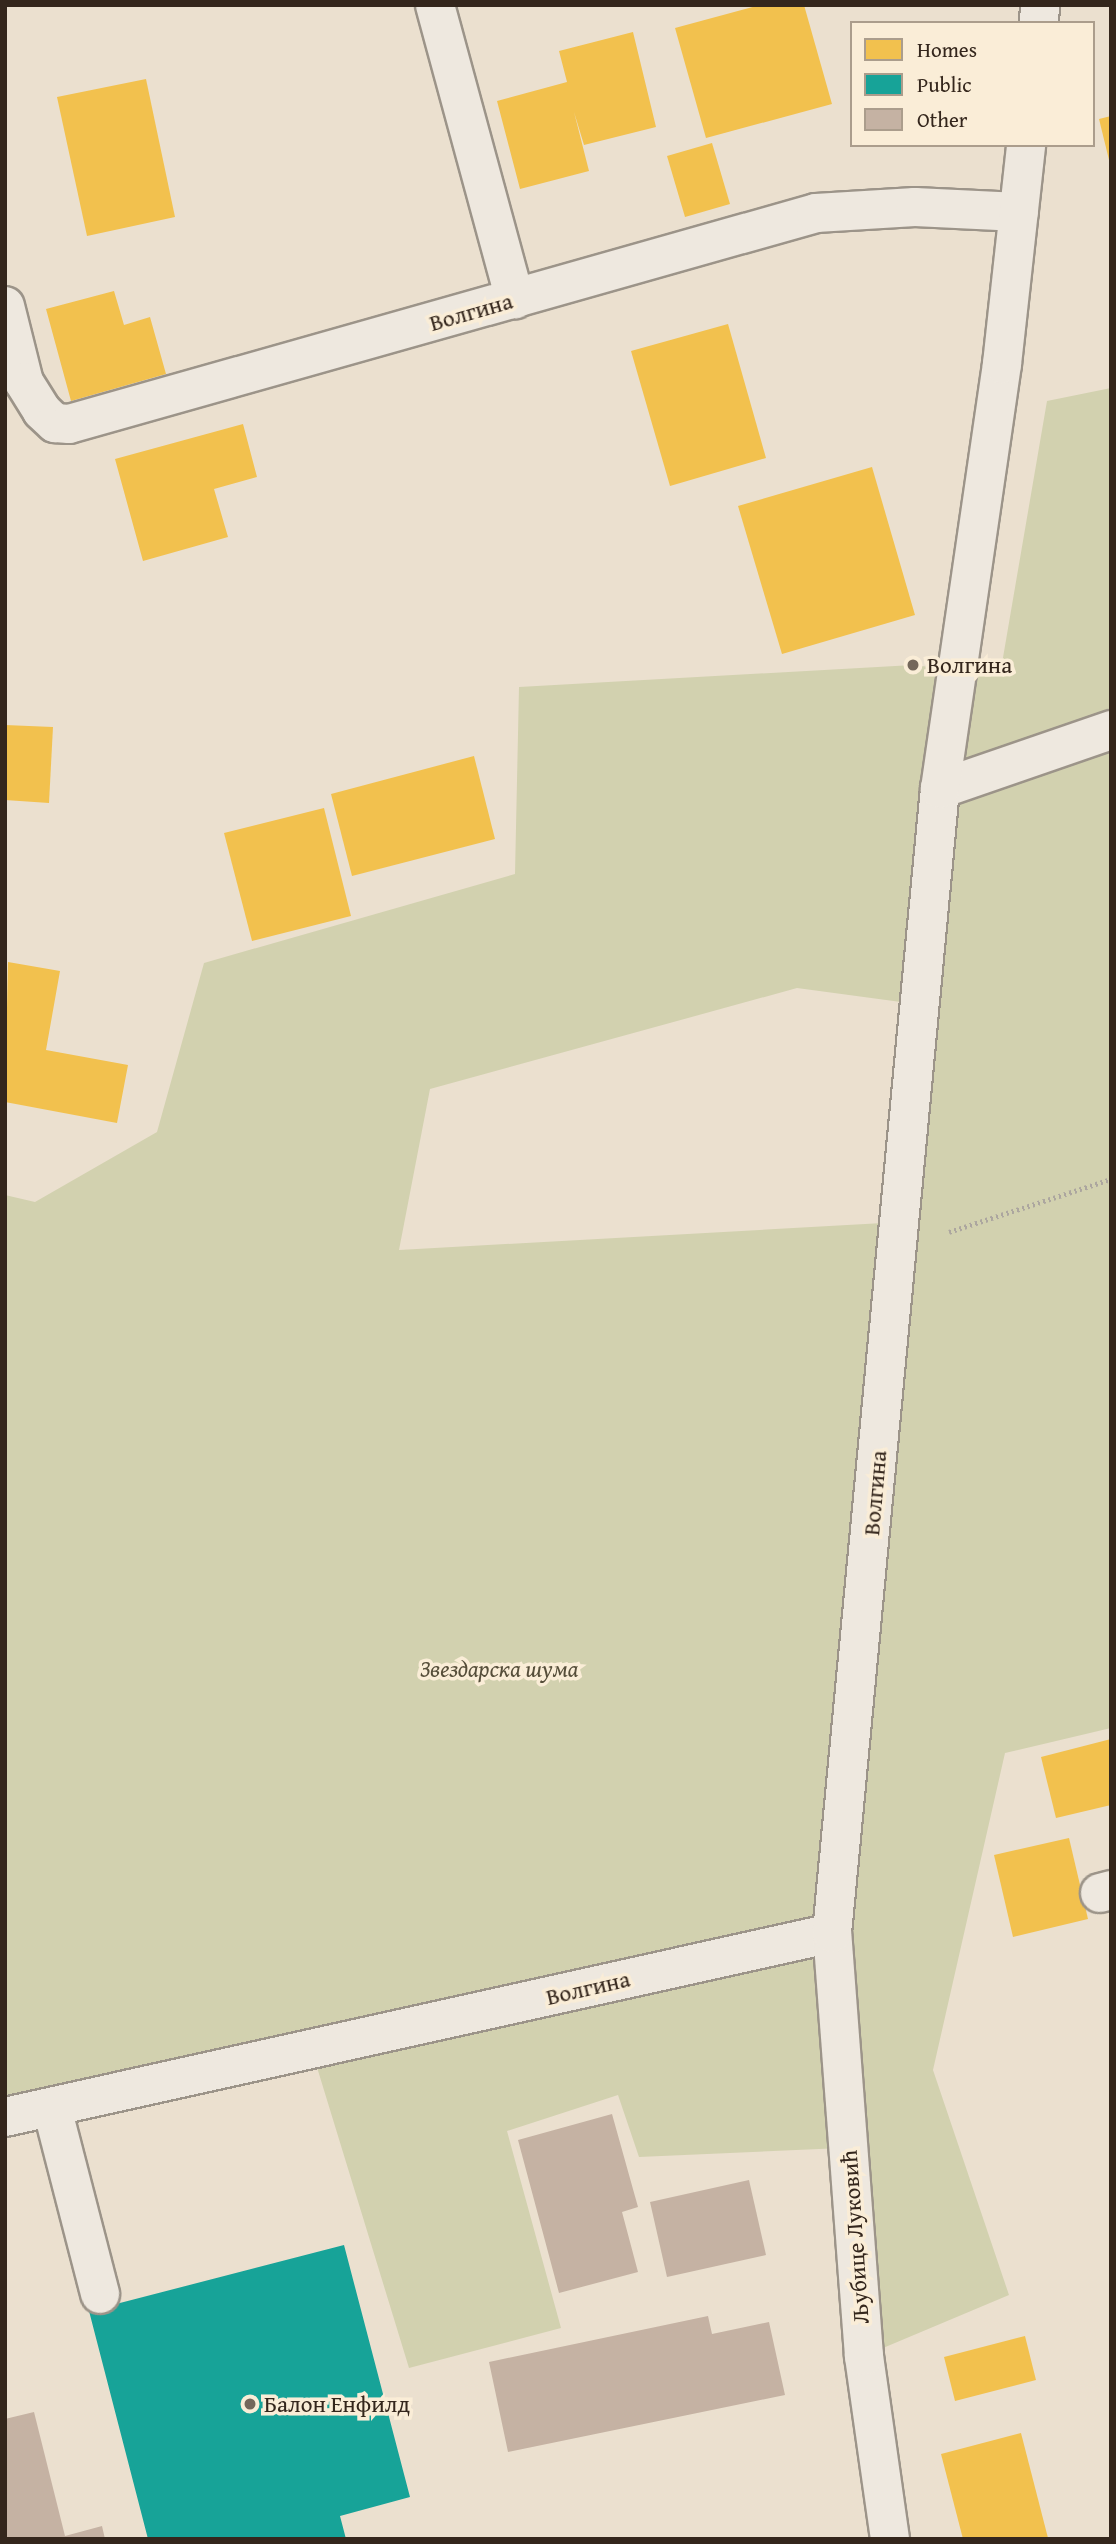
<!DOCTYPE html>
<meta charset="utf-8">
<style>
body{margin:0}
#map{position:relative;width:1116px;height:2544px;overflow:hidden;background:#ebe0cf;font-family:"Gentium Book Plus",serif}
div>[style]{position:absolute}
.green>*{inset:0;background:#d2d1af}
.homes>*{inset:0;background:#f2c14e}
.public>*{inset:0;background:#17a398}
.building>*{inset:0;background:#c5b2a3}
.path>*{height:4.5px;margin-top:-2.25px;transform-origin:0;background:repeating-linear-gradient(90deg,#aca69f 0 2px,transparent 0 5.5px)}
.roads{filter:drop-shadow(2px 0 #9c9489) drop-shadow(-2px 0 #9c9489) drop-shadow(0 2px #9c9489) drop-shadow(0 -2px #9c9489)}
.minor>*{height:38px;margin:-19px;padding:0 19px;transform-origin:19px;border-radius:19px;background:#eee8df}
.dots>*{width:19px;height:19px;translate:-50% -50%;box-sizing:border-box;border:4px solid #faedd7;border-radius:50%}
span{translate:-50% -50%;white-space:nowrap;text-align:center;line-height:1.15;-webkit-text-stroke:7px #faedd7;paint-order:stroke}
.street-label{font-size:23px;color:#34261c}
.poi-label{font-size:23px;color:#34261c}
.left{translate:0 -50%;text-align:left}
.park-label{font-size:23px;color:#564e3a;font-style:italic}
.frame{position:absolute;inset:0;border:7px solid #34261c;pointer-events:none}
.legend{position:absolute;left:850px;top:21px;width:245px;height:126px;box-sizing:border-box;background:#faedd7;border:2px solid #ab9d8c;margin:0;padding:9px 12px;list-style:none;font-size:21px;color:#34261c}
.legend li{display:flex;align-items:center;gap:14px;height:35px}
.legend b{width:35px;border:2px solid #ab9d8c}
</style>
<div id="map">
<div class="green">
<i style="clip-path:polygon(evenodd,1111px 388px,1111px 1728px,1005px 1753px,933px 2070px,1009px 2295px,864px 2356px,842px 2148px,639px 2157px,618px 2095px,507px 2131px,561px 2328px,409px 2368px,312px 2051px,5px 2115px,5px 1195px,35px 1202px,157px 1132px,204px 963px,515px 874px,519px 687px,913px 665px,1000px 675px,1047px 401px,1111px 388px,797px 988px,938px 1007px,901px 1222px,399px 1250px,430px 1089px,797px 988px)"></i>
</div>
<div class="homes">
<i style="clip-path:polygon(760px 5px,804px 5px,832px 104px,706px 138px,675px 28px)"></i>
<i style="clip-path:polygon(633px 32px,656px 127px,584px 145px,574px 112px,589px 171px,520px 189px,497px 101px,567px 82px,559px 51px)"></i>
<i style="clip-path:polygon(146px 79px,175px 217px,87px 236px,57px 97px)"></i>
<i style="clip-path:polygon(1111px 116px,1111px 164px,1110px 164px,1099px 119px)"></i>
<i style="clip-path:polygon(712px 143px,730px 204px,685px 217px,667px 156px)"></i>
<i style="clip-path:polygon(114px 291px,124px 325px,150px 317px,166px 374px,71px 401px,46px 309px)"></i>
<i style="clip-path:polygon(728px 324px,766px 458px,670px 486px,631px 351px)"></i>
<i style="clip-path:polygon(243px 424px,257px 477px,214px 489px,228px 537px,143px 561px,115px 459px)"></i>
<i style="clip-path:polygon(872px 467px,915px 615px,782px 654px,738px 506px)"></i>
<i style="clip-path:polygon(5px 725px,53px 727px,49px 803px,5px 800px)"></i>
<i style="clip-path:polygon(474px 756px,495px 839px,352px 876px,331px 794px)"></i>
<i style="clip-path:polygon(324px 808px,351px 916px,252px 941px,224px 833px)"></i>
<i style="clip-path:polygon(8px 962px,60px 971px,46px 1050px,128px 1065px,117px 1123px,5px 1102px)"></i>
<i style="clip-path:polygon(1111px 1739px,1111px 1805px,1056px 1818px,1041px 1757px)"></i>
<i style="clip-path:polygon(1069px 1838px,1088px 1919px,1013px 1937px,994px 1855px)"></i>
<i style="clip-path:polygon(1025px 2336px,1036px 2380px,955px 2401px,944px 2357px)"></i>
<i style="clip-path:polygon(1021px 2433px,1048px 2538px,963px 2539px,941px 2454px)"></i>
</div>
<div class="public">
<i style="clip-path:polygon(344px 2245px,410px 2497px,340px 2516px,346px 2539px,148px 2539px,89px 2311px)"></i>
</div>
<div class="building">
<i style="clip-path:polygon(612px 2114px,638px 2207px,622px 2212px,638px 2272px,559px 2293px,518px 2140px)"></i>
<i style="clip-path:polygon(749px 2180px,766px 2255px,667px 2277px,650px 2202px)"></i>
<i style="clip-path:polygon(708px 2316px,712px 2334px,769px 2322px,785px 2395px,508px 2452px,489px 2362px)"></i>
<i style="clip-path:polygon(34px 2412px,65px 2536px,102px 2526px,105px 2539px,5px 2539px,5px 2419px)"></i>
</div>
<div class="path">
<i style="left:949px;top:1232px;width:170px;rotate:-18.1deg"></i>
</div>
<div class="roads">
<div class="minor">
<i style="left:435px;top:5px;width:305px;rotate:74.8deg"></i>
<i style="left:1039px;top:23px;width:18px;rotate:-87deg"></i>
<i style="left:5px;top:306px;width:78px;rotate:76deg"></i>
<i style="left:24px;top:382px;width:34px;rotate:58deg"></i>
<i style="left:42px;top:411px;width:18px;rotate:43deg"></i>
<i style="left:55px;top:423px;width:14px;rotate:4deg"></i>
<i style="left:69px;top:424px;width:776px;rotate:-15.77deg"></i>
<i style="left:816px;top:213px;width:99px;rotate:-3.5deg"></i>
<i style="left:915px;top:207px;width:104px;rotate:2.8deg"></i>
<i style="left:940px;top:789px;width:181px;rotate:-19deg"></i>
<i style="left:1100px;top:1893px;width:11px;rotate:-15deg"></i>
<i style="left:52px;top:2108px;width:192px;rotate:75.5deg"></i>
<i style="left:5px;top:2117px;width:847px;rotate:-12.54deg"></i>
<i style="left:890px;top:2539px;width:185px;rotate:-98.1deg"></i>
<i style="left:864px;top:2356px;width:424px;rotate:-94.3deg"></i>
<i style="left:832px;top:1933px;width:1149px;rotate:-84.61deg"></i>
<i style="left:940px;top:789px;width:429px;rotate:-81.7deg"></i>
<i style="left:1002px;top:364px;width:220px;rotate:-83.7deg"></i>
</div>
</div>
<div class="dots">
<i style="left:913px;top:665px;background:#74675b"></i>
<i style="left:250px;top:2404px;background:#74675b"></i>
</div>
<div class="street-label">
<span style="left:471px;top:312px;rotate:-16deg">Волгина</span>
<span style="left:875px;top:1493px;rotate:-85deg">Волгина</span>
<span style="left:588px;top:1988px;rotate:-13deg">Волгина</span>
<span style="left:855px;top:2237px;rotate:-94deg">Љубице Луковић</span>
</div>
<div class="poi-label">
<span class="left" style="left:927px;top:665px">Волгина</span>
<span class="left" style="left:264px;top:2404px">Балон Енфилд</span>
</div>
<div class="park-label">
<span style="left:499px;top:1669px">Звездарска шума</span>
</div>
<div class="frame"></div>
<ul class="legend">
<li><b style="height:19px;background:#f2c14e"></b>Homes</li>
<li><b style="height:19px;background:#17a398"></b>Public</li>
<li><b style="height:19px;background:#c5b2a3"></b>Other</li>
</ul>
</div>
